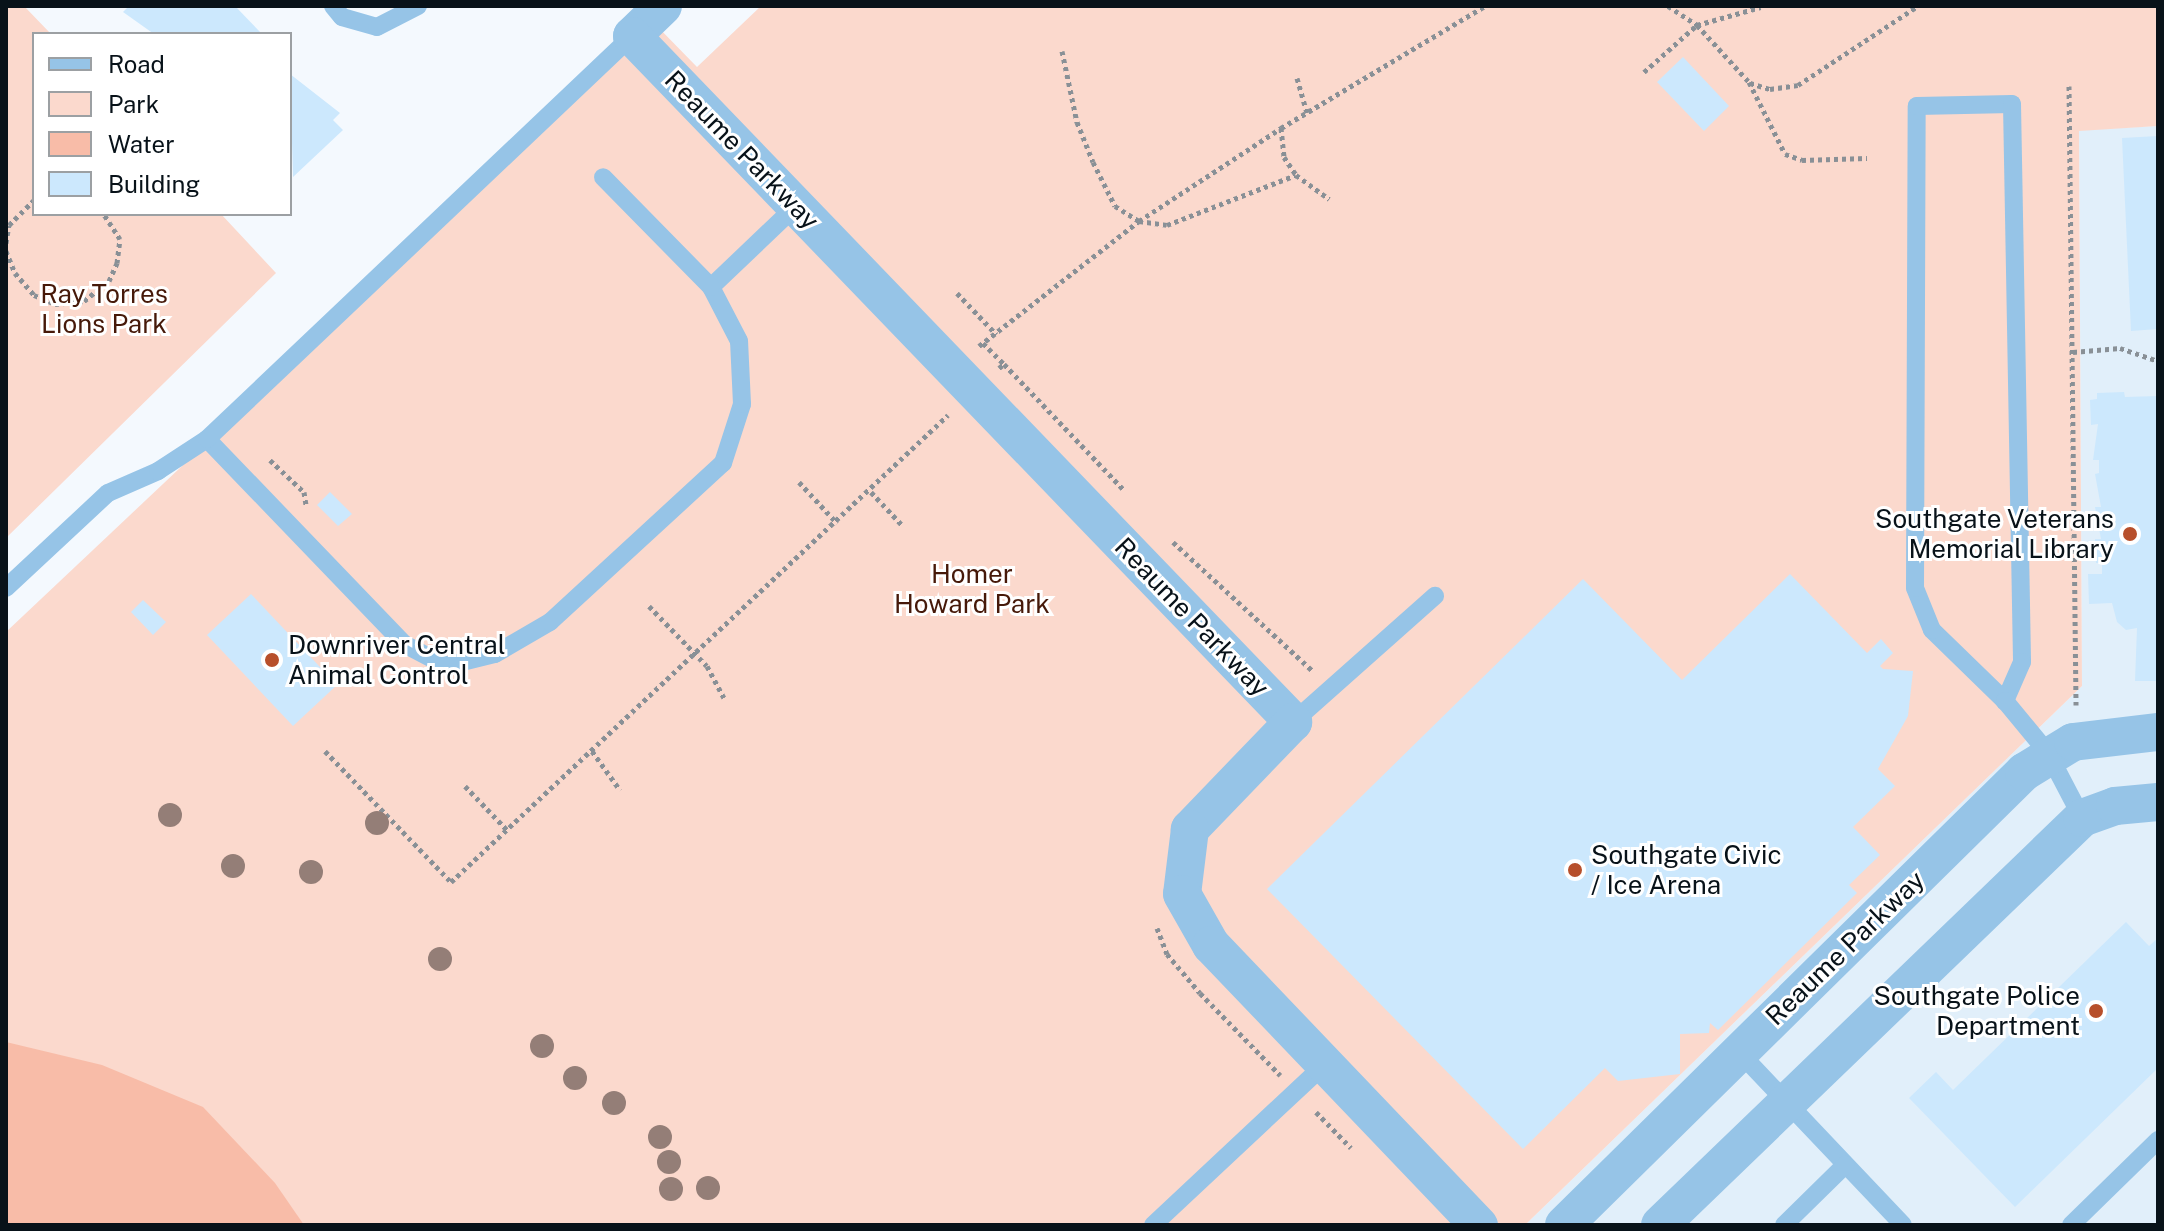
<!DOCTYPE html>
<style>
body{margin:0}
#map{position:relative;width:2164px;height:1231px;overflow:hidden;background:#f4f9fe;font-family:"Public Sans",sans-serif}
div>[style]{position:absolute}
.built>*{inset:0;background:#e1effa}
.green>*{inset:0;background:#fbd9cd}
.water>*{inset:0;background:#f8bca8}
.building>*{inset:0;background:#cce8fd}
.path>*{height:5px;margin-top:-2.5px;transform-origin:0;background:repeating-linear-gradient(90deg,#899096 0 4px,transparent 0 8px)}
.service>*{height:18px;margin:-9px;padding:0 9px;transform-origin:9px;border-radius:9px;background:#96c4e7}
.minor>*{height:38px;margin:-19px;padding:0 19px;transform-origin:19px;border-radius:19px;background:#96c4e7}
.trees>*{width:24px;height:24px;margin:-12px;border-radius:50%;background:#947e77}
.dots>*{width:22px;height:22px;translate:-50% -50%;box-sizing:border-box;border:4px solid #fff;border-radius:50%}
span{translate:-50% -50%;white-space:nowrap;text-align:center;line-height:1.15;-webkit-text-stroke:6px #fff;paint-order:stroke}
.street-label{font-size:26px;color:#081219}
.park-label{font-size:26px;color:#461909}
.poi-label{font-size:26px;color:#081219}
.right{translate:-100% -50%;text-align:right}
.left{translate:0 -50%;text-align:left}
.frame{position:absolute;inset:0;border:8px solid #081219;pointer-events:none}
.legend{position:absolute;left:32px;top:32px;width:260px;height:184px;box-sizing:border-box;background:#fff;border:2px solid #9ca0a3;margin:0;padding:10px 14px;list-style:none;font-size:24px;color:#081219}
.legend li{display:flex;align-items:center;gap:16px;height:40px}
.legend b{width:40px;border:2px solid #9ca0a3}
</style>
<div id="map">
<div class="built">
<i style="clip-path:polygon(2158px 126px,2158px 1225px,1525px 1225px,2082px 686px,2079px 130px)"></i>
</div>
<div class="green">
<i style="clip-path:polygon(6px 6px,24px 6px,51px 34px,34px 34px,34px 214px,221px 214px,276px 273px,6px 538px)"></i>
<i style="clip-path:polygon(761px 6px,2158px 6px,2158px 126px,2079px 131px,2082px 686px,1525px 1225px,6px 1225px,6px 632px,653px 22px,697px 67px)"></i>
</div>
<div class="water">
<i style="clip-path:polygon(6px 1042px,102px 1065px,203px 1107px,275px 1183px,304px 1225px,6px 1225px)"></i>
</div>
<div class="building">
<i style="clip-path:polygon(129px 6px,235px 6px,262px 34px,154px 34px,123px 12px)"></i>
<i style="clip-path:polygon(1683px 57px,1729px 106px,1704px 131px,1657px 82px)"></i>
<i style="clip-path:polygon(290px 74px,340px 113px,333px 120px,343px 130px,293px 177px)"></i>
<i style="clip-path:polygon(2158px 136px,2158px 329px,2131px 331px,2122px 138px)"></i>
<i style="clip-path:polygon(2124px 392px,2125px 397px,2158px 396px,2158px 681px,2135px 681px,2137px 628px,2126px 630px,2117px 622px,2112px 603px,2089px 604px,2088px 574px,2102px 574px,2102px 563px,2096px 563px,2095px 539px,2101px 539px,2095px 507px,2101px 507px,2095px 474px,2099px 473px,2099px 460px,2093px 460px,2098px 424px,2091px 425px,2090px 400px,2097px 399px,2097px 393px)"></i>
<i style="clip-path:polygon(330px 492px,352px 514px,338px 526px,317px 505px)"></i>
<i style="clip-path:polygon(1790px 574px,1867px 653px,1881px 639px,1893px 653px,1880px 666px,1883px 669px,1913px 671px,1908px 716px,1878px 769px,1895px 786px,1853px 827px,1880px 855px,1849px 885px,1857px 893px,1718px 1030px,1710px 1023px,1709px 1033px,1680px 1034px,1680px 1074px,1618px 1081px,1605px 1068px,1523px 1149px,1267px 889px,1583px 579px,1682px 680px)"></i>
<i style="clip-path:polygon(251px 594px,337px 685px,293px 726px,207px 635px)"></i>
<i style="clip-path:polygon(143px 600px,166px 622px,153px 635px,131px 612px)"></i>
<i style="clip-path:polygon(2126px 922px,2149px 946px,2158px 938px,2158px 1068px,2015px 1207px,1909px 1098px,1936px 1072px,1953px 1090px)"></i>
</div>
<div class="path">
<i style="left:1668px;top:6px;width:35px;rotate:33deg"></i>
<i style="left:1697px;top:25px;width:77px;rotate:47.6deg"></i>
<i style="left:1749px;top:82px;width:80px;rotate:63.4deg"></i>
<i style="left:1785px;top:154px;width:18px;rotate:19deg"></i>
<i style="left:1802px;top:160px;width:65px;rotate:-1.8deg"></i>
<i style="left:1062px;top:51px;width:73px;rotate:78.1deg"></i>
<i style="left:1077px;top:122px;width:43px;rotate:68.2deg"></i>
<i style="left:1093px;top:162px;width:49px;rotate:63.4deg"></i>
<i style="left:1115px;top:206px;width:28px;rotate:32deg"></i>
<i style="left:1139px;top:221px;width:28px;rotate:8deg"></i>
<i style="left:1167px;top:225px;width:138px;rotate:-21.2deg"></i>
<i style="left:1644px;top:72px;width:71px;rotate:-41.6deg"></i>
<i style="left:1697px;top:25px;width:66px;rotate:-15.7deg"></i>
<i style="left:1297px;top:78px;width:36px;rotate:74deg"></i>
<i style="left:1750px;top:83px;width:21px;rotate:17deg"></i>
<i style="left:1770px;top:89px;width:28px;rotate:-8deg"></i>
<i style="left:1798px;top:85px;width:144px;rotate:-33.4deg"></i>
<i style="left:2069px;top:86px;width:619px;rotate:89.35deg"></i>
<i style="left:1281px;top:128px;width:29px;rotate:84deg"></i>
<i style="left:1284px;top:157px;width:22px;rotate:56deg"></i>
<i style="left:1296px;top:175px;width:41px;rotate:36deg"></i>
<i style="left:6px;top:243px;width:18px;rotate:-81deg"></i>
<i style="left:9px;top:225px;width:35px;rotate:-45deg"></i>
<i style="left:6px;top:251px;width:24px;rotate:68deg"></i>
<i style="left:15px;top:273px;width:29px;rotate:49deg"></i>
<i style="left:34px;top:295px;width:23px;rotate:23deg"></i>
<i style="left:55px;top:304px;width:29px;rotate:-6deg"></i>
<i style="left:84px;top:301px;width:32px;rotate:-39deg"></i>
<i style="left:109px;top:281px;width:20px;rotate:-66deg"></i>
<i style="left:117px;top:263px;width:24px;rotate:-83deg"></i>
<i style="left:120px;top:239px;width:30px;rotate:-123deg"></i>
<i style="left:957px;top:293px;width:57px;rotate:46.4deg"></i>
<i style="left:983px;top:343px;width:30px;rotate:45deg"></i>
<i style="left:979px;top:346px;width:203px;rotate:-38deg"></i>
<i style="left:1139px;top:221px;width:170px;rotate:-33.2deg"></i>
<i style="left:1281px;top:128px;width:238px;rotate:-30.9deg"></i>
<i style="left:2073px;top:352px;width:47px;rotate:-4.9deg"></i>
<i style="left:2120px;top:348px;width:40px;rotate:18.9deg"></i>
<i style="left:999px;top:368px;width:6px;rotate:-39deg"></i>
<i style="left:1004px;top:364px;width:175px;rotate:46.4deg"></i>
<i style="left:270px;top:460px;width:47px;rotate:43.3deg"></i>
<i style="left:304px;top:492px;width:13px;rotate:81deg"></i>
<i style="left:799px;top:482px;width:56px;rotate:47.2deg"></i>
<i style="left:871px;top:492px;width:45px;rotate:46.8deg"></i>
<i style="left:1173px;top:542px;width:190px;rotate:42.7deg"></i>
<i style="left:649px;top:606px;width:83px;rotate:46deg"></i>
<i style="left:707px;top:666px;width:36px;rotate:62deg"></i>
<i style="left:325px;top:751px;width:182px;rotate:46.1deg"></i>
<i style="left:451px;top:882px;width:682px;rotate:-43.22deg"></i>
<i style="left:592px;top:751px;width:48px;rotate:54.3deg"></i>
<i style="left:465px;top:786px;width:61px;rotate:46.3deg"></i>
<i style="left:1157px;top:928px;width:28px;rotate:69deg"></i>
<i style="left:1167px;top:954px;width:51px;rotate:49.8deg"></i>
<i style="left:1200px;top:993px;width:115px;rotate:45.7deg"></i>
<i style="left:1316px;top:1112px;width:50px;rotate:45.8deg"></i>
</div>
<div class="service">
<i style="left:333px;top:6px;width:14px;rotate:51deg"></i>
<i style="left:342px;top:17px;width:36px;rotate:16deg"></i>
<i style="left:377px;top:27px;width:46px;rotate:-27.1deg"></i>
<i style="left:711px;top:287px;width:117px;rotate:-43.6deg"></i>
<i style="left:207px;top:439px;width:284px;rotate:46.1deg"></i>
<i style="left:404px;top:644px;width:47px;rotate:27.6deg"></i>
<i style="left:446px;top:666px;width:50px;rotate:-13.8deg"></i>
<i style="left:495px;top:654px;width:64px;rotate:-30.2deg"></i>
<i style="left:550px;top:622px;width:235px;rotate:-42.6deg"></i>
<i style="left:723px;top:463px;width:62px;rotate:-72.1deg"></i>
<i style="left:742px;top:404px;width:63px;rotate:-92.7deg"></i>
<i style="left:739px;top:341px;width:61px;rotate:-117.4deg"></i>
<i style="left:711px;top:287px;width:154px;rotate:-134.5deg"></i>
<i style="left:6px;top:588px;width:139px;rotate:-43deg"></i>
<i style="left:108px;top:493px;width:55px;rotate:-23.7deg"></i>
<i style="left:158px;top:471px;width:59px;rotate:-33.1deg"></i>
<i style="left:207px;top:439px;width:586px;rotate:-43.48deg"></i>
<i style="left:2005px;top:701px;width:102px;rotate:-135.8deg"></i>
<i style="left:1932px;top:630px;width:45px;rotate:-112deg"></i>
<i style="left:1915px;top:588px;width:482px;rotate:-89.8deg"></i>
<i style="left:1917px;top:106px;width:95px;rotate:-1.2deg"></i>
<i style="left:2012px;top:104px;width:558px;rotate:88.97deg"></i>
<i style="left:2022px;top:662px;width:43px;rotate:113.6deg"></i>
<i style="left:2005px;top:701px;width:67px;rotate:50.4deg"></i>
<i style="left:2048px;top:753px;width:73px;rotate:62.4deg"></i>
<i style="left:1293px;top:722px;width:190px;rotate:-41.6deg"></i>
<i style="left:1739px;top:1052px;width:238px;rotate:46.5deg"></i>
<i style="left:1153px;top:1225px;width:237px;rotate:-43.1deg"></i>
<i style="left:1784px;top:1225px;width:86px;rotate:-44.5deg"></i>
<i style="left:2071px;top:1225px;width:122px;rotate:-44.3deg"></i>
</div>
<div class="minor">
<i style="left:663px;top:6px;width:43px;rotate:135.9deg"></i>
<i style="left:632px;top:36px;width:953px;rotate:46.06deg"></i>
<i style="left:1293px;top:722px;width:149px;rotate:133.9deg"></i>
<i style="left:1190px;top:829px;width:65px;rotate:97deg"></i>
<i style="left:1182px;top:894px;width:59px;rotate:60.4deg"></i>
<i style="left:1211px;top:945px;width:388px;rotate:46.3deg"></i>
<i style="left:1564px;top:1225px;width:646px;rotate:-44.56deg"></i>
<i style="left:2024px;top:772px;width:57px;rotate:-31.5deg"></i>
<i style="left:2073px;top:742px;width:86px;rotate:-6.7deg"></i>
<i style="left:1660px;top:1225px;width:586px;rotate:-43.96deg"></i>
<i style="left:2082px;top:818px;width:35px;rotate:-20deg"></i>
<i style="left:2115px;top:806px;width:43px;rotate:-5.3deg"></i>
</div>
<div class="trees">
<i style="left:170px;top:815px"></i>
<i style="left:377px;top:823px"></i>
<i style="left:233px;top:866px"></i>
<i style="left:311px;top:872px"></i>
<i style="left:440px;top:959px"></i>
<i style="left:542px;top:1046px"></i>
<i style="left:575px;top:1078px"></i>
<i style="left:614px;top:1103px"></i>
<i style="left:660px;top:1137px"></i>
<i style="left:669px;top:1162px"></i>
<i style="left:708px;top:1188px"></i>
<i style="left:671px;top:1189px"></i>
</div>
<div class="dots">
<i style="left:2130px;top:534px;background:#b74f2b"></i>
<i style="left:272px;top:660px;background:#b74f2b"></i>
<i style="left:1575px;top:870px;background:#b74f2b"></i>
<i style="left:2096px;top:1011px;background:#b74f2b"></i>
</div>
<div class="street-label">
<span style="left:742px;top:150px;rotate:46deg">Reaume Parkway</span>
<span style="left:1192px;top:617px;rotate:46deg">Reaume Parkway</span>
<span style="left:1845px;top:948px;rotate:-44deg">Reaume Parkway</span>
</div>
<div class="park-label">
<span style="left:104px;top:309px">Ray Torres<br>Lions Park</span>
<span style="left:972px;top:589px">Homer<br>Howard Park</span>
</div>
<div class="poi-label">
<span class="right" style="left:2114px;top:534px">Southgate Veterans<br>Memorial Library</span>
<span class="left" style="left:288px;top:660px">Downriver Central<br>Animal Control</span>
<span class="left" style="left:1591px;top:870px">Southgate Civic<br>/ Ice Arena</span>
<span class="right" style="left:2080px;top:1011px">Southgate Police<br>Department</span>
</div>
<div class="frame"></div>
<ul class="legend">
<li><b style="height:10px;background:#96c4e7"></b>Road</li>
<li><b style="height:22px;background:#fbd9cd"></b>Park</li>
<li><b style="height:22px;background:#f8bca8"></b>Water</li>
<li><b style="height:22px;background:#cce8fd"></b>Building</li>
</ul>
</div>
